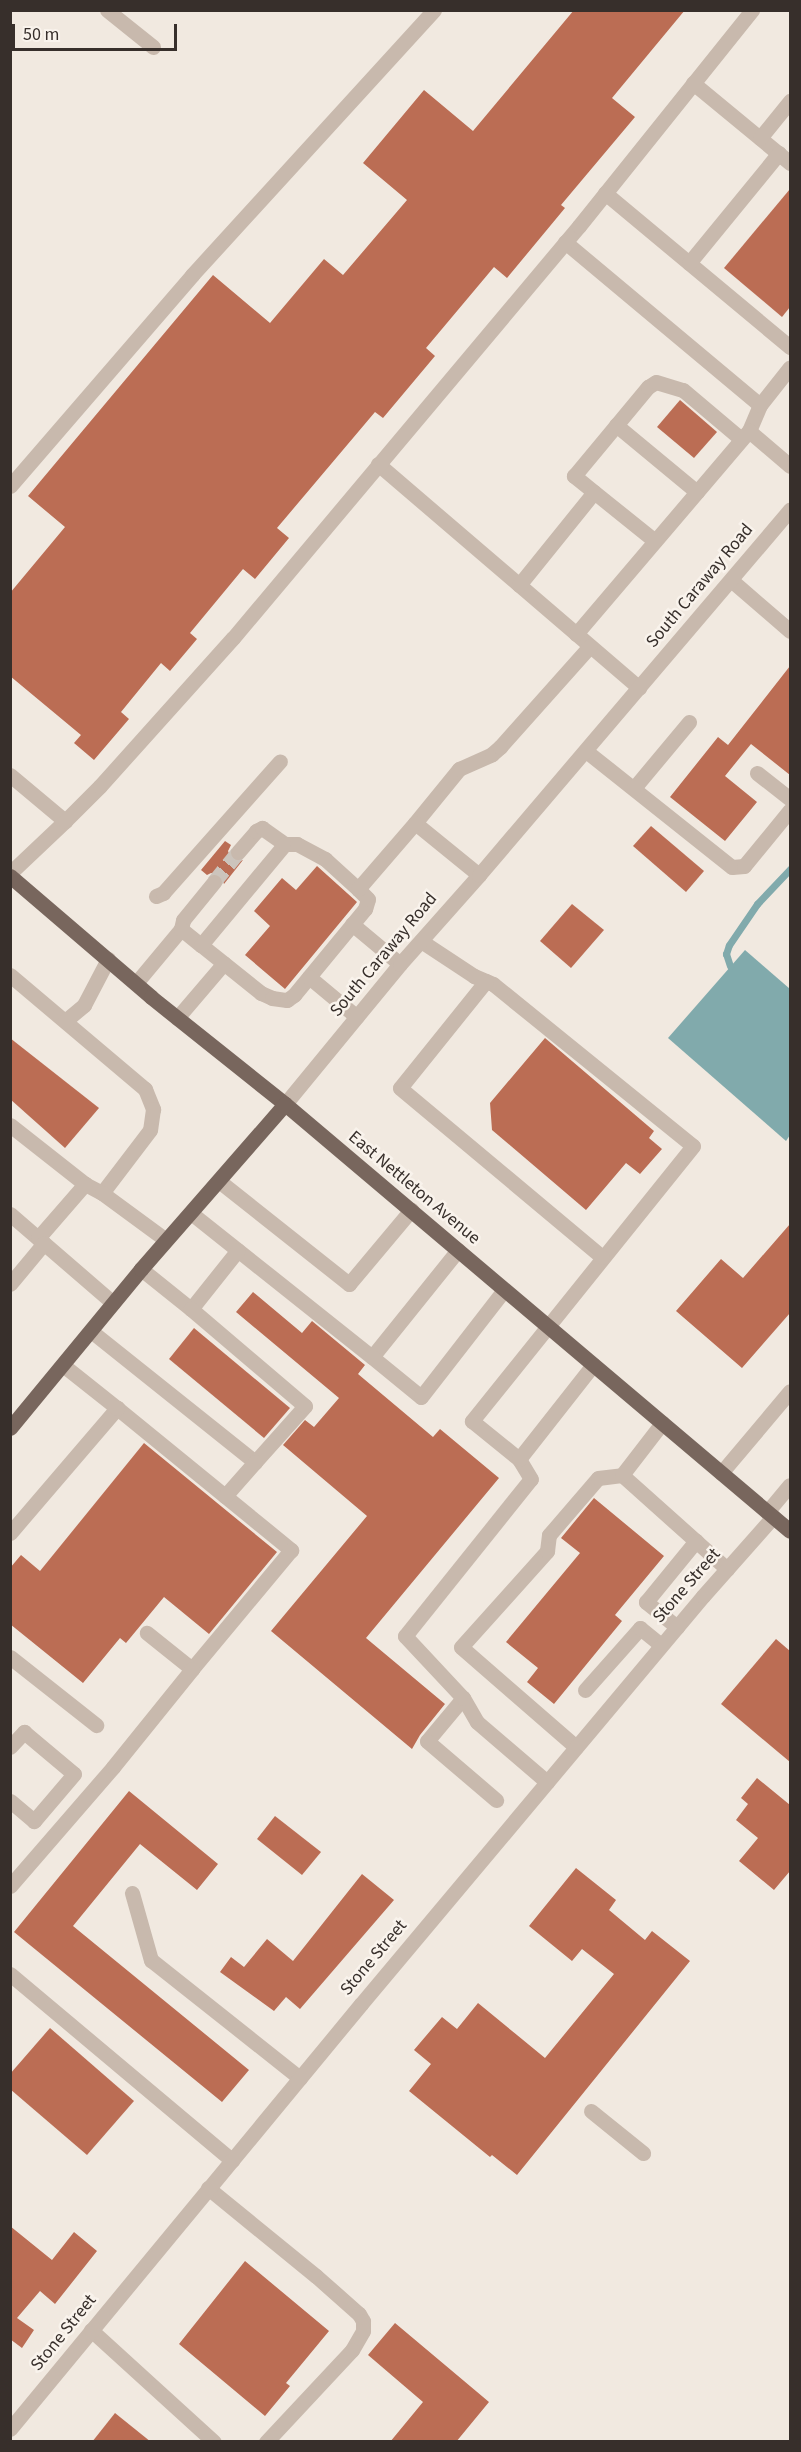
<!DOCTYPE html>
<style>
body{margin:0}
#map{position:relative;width:801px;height:2452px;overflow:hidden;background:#f1e9e0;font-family:"Source Sans 3",sans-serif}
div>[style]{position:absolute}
.water>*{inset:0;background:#81aaac}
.stream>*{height:7px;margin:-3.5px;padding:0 3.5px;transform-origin:3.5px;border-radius:3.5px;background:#81aaac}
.building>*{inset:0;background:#bb6d54}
.minor-tunnel>*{height:15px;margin-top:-7.5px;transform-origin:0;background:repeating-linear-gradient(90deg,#ccc4bc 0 15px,transparent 0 23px)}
.minor>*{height:15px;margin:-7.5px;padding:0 7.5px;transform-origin:7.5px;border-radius:7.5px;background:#c8b9ad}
.major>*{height:15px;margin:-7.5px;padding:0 7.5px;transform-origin:7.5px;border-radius:7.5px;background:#78665d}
span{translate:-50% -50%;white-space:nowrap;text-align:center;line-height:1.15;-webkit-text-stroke:5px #f9f3ec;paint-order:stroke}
.street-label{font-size:18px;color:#372f2b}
.frame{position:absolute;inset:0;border:12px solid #372f2b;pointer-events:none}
.scale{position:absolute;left:12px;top:24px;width:165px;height:27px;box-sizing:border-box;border:3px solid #372f2b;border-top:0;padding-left:8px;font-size:18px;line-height:21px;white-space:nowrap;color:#372f2b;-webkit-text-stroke:4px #f9f3ec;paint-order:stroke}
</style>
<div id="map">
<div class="water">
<i style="clip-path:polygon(745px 950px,790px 989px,790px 1135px,786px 1141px,668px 1038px)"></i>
</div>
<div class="stream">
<i style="left:730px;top:966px;width:13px;rotate:-108deg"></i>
<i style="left:726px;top:954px;width:9px;rotate:-72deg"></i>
<i style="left:729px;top:945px;width:50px;rotate:-55.7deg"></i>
<i style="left:757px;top:904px;width:48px;rotate:-46.7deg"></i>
</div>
<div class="building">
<i style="clip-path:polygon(574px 10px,685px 10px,612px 98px,635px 117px,561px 205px,565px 208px,507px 278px,494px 267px,426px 348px,435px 356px,383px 418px,375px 412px,277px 528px,289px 538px,255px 579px,243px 569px,190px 633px,197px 639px,170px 671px,161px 663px,121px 712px,129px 719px,94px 760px,74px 743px,81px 735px,10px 676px,10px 593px,65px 527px,28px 496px,213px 275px,270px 323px,324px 259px,343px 275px,407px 200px,363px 163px,424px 90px,473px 131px)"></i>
<i style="clip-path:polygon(790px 189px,790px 307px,782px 317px,724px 268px)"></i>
<i style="clip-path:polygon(680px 400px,717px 432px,694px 458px,657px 427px)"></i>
<i style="clip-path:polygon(790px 666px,790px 775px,751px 744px,725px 776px,757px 802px,725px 841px,670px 797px,718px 737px,728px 745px)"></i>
<i style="clip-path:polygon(651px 826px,704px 871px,686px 892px,633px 846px)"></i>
<i style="clip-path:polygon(225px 841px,231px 845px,228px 851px,231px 859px,237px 862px,243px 860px,224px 884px,220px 874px,211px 873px,207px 875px,201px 870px)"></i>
<i style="clip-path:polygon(317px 866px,357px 902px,285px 989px,245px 955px,270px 926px,254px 911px,282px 878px,296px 890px)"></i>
<i style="clip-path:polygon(572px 904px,604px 930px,571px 968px,540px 941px)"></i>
<i style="clip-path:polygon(10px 1038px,99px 1108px,65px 1148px,10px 1099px)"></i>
<i style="clip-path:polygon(545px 1038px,654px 1131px,649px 1138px,662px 1149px,640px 1174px,626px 1163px,586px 1210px,492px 1130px,490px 1103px)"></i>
<i style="clip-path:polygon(790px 1224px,790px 1313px,742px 1368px,676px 1311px,721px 1259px,743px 1278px)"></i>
<i style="clip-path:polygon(253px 1292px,302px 1333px,312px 1321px,365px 1365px,358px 1374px,433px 1437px,440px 1429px,499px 1478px,366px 1638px,445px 1704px,420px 1735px,412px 1749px,271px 1631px,367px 1516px,283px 1445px,305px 1420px,314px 1427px,339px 1398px,236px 1312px)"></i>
<i style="clip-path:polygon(194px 1328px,290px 1408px,264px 1438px,169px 1359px)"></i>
<i style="clip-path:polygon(144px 1443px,277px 1552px,209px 1634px,164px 1597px,126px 1643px,120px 1638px,83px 1683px,10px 1624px,10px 1568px,21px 1555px,40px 1571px)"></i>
<i style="clip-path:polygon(594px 1498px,664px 1556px,615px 1615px,622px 1621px,554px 1704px,527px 1682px,538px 1668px,506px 1642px,580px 1553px,561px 1538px)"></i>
<i style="clip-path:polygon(776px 1639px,790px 1651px,790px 1762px,721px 1704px)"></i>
<i style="clip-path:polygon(757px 1778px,790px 1805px,790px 1871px,774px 1890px,739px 1861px,758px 1838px,736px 1820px,748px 1804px,741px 1798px)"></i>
<i style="clip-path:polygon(129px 1791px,218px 1864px,197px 1890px,140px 1844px,73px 1926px,249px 2070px,222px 2102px,14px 1932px)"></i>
<i style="clip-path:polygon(275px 1816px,321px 1852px,302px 1875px,257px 1839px)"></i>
<i style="clip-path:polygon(576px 1868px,616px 1900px,609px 1910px,645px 1940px,652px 1931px,690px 1961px,517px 2175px,492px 2155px,490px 2157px,409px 2091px,431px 2064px,414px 2050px,442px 2017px,457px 2029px,478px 2003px,545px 2058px,614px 1974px,582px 1949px,572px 1961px,529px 1926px)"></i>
<i style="clip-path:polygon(362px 1874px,394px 1900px,300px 2009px,286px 1997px,274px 2011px,220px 1972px,231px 1957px,244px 1967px,267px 1939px,293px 1961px)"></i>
<i style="clip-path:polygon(50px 2028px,134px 2101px,87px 2155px,10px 2089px,10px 2074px)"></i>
<i style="clip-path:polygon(10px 2226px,52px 2260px,74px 2232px,97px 2251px,55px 2304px,40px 2291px,17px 2318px,34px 2330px,22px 2348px,10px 2339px)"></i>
<i style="clip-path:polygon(245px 2261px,329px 2331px,286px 2383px,290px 2386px,265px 2416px,179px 2344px)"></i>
<i style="clip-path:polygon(395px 2323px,489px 2402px,456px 2442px,390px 2442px,423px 2402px,368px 2355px)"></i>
<i style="clip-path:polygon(115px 2413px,151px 2442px,92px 2442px)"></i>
</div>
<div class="minor-tunnel">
<i style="left:214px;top:882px;width:38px;rotate:-51deg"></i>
</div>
<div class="minor">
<i style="left:107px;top:10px;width:59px;rotate:38.8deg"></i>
<i style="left:693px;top:83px;width:126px;rotate:39.5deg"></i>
<i style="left:760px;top:138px;width:48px;rotate:-51deg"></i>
<i style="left:605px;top:193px;width:241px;rotate:39.8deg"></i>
<i style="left:565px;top:242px;width:254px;rotate:39.9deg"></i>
<i style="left:760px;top:405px;width:28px;rotate:113deg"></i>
<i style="left:749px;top:431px;width:54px;rotate:40.5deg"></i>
<i style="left:689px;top:263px;width:142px;rotate:-50.7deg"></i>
<i style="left:760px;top:405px;width:48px;rotate:-51.7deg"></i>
<i style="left:616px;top:425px;width:105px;rotate:39.6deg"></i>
<i style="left:378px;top:464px;width:344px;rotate:40.6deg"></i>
<i style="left:10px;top:486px;width:279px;rotate:-49.2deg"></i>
<i style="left:192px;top:275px;width:359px;rotate:-47.6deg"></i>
<i style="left:594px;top:492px;width:26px;rotate:-141deg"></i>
<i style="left:574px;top:476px;width:116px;rotate:-50.3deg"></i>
<i style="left:648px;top:387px;width:9px;rotate:-32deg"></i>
<i style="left:656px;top:382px;width:28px;rotate:17deg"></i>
<i style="left:683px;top:390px;width:76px;rotate:40.2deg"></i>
<i style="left:731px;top:580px;width:78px;rotate:40.8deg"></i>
<i style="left:519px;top:585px;width:119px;rotate:-51.1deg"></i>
<i style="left:594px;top:492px;width:78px;rotate:38.8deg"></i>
<i style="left:576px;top:634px;width:267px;rotate:-49.6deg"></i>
<i style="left:586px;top:751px;width:186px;rotate:38.5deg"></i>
<i style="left:732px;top:867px;width:12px;rotate:-5deg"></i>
<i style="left:744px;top:866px;width:72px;rotate:-50.6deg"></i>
<i style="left:757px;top:773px;width:42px;rotate:38.2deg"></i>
<i style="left:10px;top:775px;width:72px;rotate:39.9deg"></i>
<i style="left:65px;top:821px;width:76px;rotate:136.6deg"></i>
<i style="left:634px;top:788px;width:86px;rotate:-50.2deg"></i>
<i style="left:65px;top:821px;width:49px;rotate:-45deg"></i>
<i style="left:100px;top:786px;width:199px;rotate:-48.1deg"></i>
<i style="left:233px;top:638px;width:538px;rotate:-49.98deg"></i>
<i style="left:579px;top:226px;width:277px;rotate:-51.3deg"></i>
<i style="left:238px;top:852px;width:28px;rotate:-49deg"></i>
<i style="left:256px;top:831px;width:7px;rotate:-27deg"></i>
<i style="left:262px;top:828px;width:28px;rotate:35deg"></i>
<i style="left:479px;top:875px;width:82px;rotate:-140.9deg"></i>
<i style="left:415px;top:823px;width:70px;rotate:-50.8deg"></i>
<i style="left:459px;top:769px;width:36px;rotate:-24deg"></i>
<i style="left:492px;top:754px;width:11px;rotate:-41deg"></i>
<i style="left:500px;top:747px;width:135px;rotate:-48.3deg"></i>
<i style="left:156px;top:896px;width:8px;rotate:-23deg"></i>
<i style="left:163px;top:893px;width:176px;rotate:-48.4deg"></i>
<i style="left:352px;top:924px;width:62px;rotate:39.8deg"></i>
<i style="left:181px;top:929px;width:9px;rotate:-77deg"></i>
<i style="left:183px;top:920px;width:49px;rotate:-50.8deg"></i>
<i style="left:421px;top:941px;width:64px;rotate:33.4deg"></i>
<i style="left:474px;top:976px;width:21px;rotate:23deg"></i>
<i style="left:493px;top:984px;width:257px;rotate:39deg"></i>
<i style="left:693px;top:1146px;width:353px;rotate:128.8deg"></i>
<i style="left:472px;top:1421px;width:60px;rotate:39deg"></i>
<i style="left:201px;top:945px;width:77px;rotate:38.7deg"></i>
<i style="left:261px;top:993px;width:12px;rotate:24deg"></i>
<i style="left:272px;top:998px;width:15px;rotate:8deg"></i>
<i style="left:287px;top:1000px;width:9px;rotate:-36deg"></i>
<i style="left:294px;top:995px;width:112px;rotate:-50.5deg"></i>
<i style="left:365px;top:909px;width:10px;rotate:-73deg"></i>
<i style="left:368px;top:899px;width:14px;rotate:-135deg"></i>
<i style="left:10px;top:975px;width:177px;rotate:40.2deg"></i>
<i style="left:145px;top:1089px;width:22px;rotate:68deg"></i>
<i style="left:153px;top:1109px;width:21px;rotate:98deg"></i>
<i style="left:150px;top:1130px;width:79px;rotate:127.3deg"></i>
<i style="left:309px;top:977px;width:62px;rotate:39.8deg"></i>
<i style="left:486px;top:981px;width:137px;rotate:128.8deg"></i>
<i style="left:400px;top:1088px;width:263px;rotate:39.9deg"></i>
<i style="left:136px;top:983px;width:70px;rotate:-50.2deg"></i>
<i style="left:181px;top:929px;width:26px;rotate:39deg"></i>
<i style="left:201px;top:945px;width:131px;rotate:-50.3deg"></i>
<i style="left:285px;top:844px;width:12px"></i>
<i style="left:297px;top:844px;width:32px;rotate:28deg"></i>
<i style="left:325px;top:859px;width:45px;rotate:42.3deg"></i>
<i style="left:358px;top:889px;width:87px;rotate:-49.2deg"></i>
<i style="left:177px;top:1018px;width:72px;rotate:-49.5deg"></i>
<i style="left:65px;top:1021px;width:25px;rotate:-40deg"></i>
<i style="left:84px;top:1005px;width:52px;rotate:-62.4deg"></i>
<i style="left:285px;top:1104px;width:181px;rotate:-50.6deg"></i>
<i style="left:400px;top:964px;width:119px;rotate:-48.4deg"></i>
<i style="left:479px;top:875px;width:480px;rotate:-49.6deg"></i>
<i style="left:10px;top:1125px;width:95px;rotate:38.2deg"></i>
<i style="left:85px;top:1184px;width:19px;rotate:28deg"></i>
<i style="left:102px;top:1193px;width:79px;rotate:36.3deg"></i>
<i style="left:219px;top:1181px;width:166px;rotate:38.4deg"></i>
<i style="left:349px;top:1284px;width:97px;rotate:-50deg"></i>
<i style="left:191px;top:1213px;width:231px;rotate:38.5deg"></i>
<i style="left:10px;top:1214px;width:136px;rotate:40.8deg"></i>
<i style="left:38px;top:1238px;width:72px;rotate:-49deg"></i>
<i style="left:458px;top:1250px;width:137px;rotate:128.8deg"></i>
<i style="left:372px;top:1357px;width:63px;rotate:39.2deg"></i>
<i style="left:421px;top:1397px;width:135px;rotate:-52.2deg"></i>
<i style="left:141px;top:1269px;width:64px;rotate:38.7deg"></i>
<i style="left:191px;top:1309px;width:75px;rotate:-51.5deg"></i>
<i style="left:10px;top:1284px;width:53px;rotate:-50.3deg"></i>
<i style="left:91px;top:1331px;width:210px;rotate:38.6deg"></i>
<i style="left:255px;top:1462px;width:75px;rotate:-48.2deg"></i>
<i style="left:305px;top:1406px;width:150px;rotate:-139.6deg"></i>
<i style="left:117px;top:1408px;width:225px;rotate:39.2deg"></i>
<i style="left:291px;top:1550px;width:155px;rotate:129.8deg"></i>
<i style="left:192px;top:1669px;width:58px;rotate:-141.3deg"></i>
<i style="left:721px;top:1473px;width:107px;rotate:-49.9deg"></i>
<i style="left:622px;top:1475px;width:141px;rotate:41.8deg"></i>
<i style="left:225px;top:1496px;width:45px;rotate:-48.6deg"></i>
<i style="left:767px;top:1512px;width:35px;rotate:-50deg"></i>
<i style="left:10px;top:1533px;width:165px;rotate:-49.4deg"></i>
<i style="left:117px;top:1408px;width:69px;rotate:-141.5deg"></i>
<i style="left:677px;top:1627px;width:40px;rotate:-141deg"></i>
<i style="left:646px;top:1602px;width:79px;rotate:-50.7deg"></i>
<i style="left:10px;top:1657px;width:110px;rotate:38.3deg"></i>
<i style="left:585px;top:1690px;width:83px;rotate:-48.4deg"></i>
<i style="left:640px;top:1628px;width:27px;rotate:39deg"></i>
<i style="left:463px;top:1698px;width:56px;rotate:129.9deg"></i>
<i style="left:427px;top:1741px;width:91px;rotate:40.5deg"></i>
<i style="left:10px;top:1747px;width:21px;rotate:-47deg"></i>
<i style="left:24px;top:1732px;width:65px;rotate:40deg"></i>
<i style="left:74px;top:1774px;width:62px;rotate:130.4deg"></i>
<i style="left:34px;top:1821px;width:31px;rotate:-140deg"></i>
<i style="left:576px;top:1747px;width:152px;rotate:-139deg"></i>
<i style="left:461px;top:1647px;width:129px;rotate:-48.1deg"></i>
<i style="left:547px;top:1551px;width:16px;rotate:-83deg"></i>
<i style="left:549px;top:1535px;width:75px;rotate:-49.3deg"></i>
<i style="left:598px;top:1478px;width:24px;rotate:-7deg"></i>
<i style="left:622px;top:1475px;width:66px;rotate:-52.4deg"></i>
<i style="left:547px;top:1782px;width:92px;rotate:-139.4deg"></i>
<i style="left:477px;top:1722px;width:28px;rotate:-120deg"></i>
<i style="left:463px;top:1698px;width:85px;rotate:-133.1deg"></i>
<i style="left:405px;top:1636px;width:201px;rotate:-51.3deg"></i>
<i style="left:531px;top:1479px;width:23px;rotate:-121deg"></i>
<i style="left:519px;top:1459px;width:120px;rotate:-51.8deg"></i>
<i style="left:10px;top:1886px;width:157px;rotate:-49.1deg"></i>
<i style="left:113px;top:1767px;width:126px;rotate:-51.1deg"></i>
<i style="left:132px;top:1893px;width:70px;rotate:74.2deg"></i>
<i style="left:151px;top:1960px;width:190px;rotate:38.4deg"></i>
<i style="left:10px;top:1974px;width:290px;rotate:40deg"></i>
<i style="left:591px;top:2111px;width:67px;rotate:38.9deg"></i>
<i style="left:208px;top:2188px;width:139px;rotate:39.2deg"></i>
<i style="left:316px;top:2276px;width:57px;rotate:41.5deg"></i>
<i style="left:359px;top:2314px;width:8px;rotate:60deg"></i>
<i style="left:363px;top:2321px;width:10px;rotate:90deg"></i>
<i style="left:363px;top:2331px;width:22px;rotate:120deg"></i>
<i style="left:352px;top:2350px;width:126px;rotate:133.1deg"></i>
<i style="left:91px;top:2330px;width:166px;rotate:42.3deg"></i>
<i style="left:10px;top:2429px;width:551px;rotate:-50.45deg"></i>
<i style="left:361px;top:2004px;width:532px;rotate:-50.03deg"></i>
<i style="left:703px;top:1596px;width:106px;rotate:-48.5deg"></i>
</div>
<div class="major">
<i style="left:10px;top:876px;width:186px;rotate:40.6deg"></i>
<i style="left:151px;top:997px;width:171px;rotate:38.6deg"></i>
<i style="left:285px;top:1104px;width:661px;rotate:40.22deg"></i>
<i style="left:10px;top:1428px;width:206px;rotate:-50.5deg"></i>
<i style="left:141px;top:1269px;width:219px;rotate:-48.9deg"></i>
</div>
<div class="street-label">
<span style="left:700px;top:586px;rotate:-50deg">South Caraway Road</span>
<span style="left:384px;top:955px;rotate:-50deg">South Caraway Road</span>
<span style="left:414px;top:1188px;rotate:40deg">East Nettleton Avenue</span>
<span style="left:687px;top:1586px;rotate:-49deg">Stone Street</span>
<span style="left:374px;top:1958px;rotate:-50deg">Stone Street</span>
<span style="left:64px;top:2333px;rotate:-51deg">Stone Street</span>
</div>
<div class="frame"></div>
<div class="scale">50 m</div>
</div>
